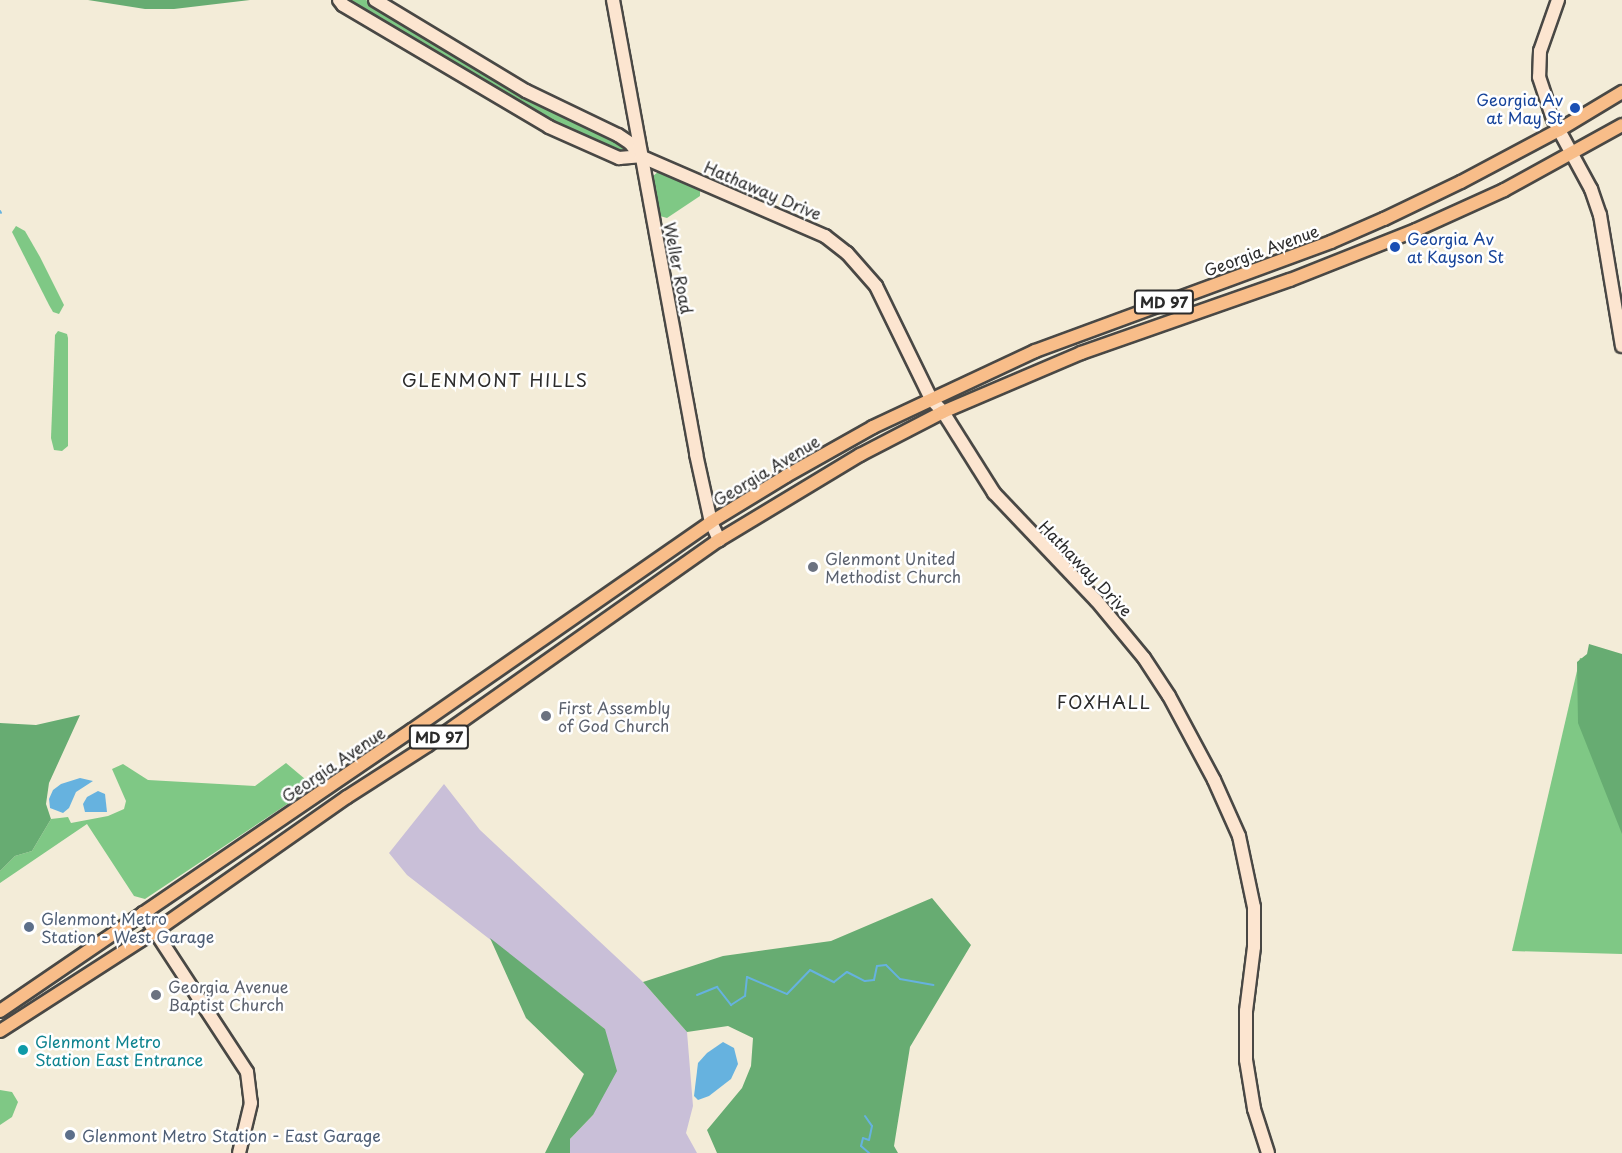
<!DOCTYPE html>
<style>
body{margin:0}
#map{position:relative;width:1622px;height:1153px;overflow:hidden;background:#f3ecd8;font-family:"Playpen Sans",sans-serif}
div>[style]{position:absolute}
.industrial>*{inset:0;background:#c9bfd8}
.green>*{inset:0;background:#7fc885}
.forest>*{inset:0;background:#67ac72}
.water>*{inset:0;background:#66b2df}
.stream>*{height:2px;margin:-1px;padding:0 1px;transform-origin:1px;border-radius:1px;background:#66b2df}
.roads{filter:drop-shadow(2px 0 #494845) drop-shadow(-2px 0 #494845) drop-shadow(0 2px #494845) drop-shadow(0 -2px #494845)}
.secondary>*{height:12px;margin:-6px;padding:0 6px;transform-origin:6px;border-radius:6px;background:#fce5d0}
.primary>*{height:12px;margin:-6px;padding:0 6px;transform-origin:6px;border-radius:6px;background:#f8bd89}
.dots>*{width:16px;height:16px;translate:-50% -50%;box-sizing:border-box;border:3px solid #fff;border-radius:50%}
span{translate:-50% -50%;white-space:nowrap;text-align:center;line-height:1.15;-webkit-text-stroke:5px #fff;paint-order:stroke}
.shield-label span{padding:2px 4px;background:#fff;border:2px solid;border-radius:4px;-webkit-text-stroke-width:0}
.shield-label{font-size:15px;color:#2b2b2b;font-weight:700}
.transit-label{font-size:16px;color:#164399}
.right{translate:-100% -50%;text-align:right}
.left{translate:0 -50%;text-align:left}
.street-label{font-size:16px;color:#2b2b2b}
.worship-label{font-size:16px;color:#5b616d}
.service-label{font-size:16px;color:#4e5e75}
.culture-label{font-size:16px;color:#0d838f}
.neighbourhood-label{font-size:18px;color:#2b2b2b;letter-spacing:1.5px}
</style>
<div id="map">
<div class="industrial">
<i style="clip-path:polygon(444px 784px,480px 830px,643px 982px,687px 1032px,693px 1106px,686px 1133px,697px 1153px,570px 1153px,570px 1139px,593px 1115px,605px 1029px,407px 875px,389px 853px)"></i>
</div>
<div class="green">
<i style="clip-path:polygon(346px 0,366px 0,444px 47px,627px 145px,628px 153px,626px 155px,528px 111px,348px 3px)"></i>
<i style="clip-path:polygon(659px 171px,700px 190px,700px 196px,667px 218px,660px 216px,652px 177px)"></i>
<i style="clip-path:polygon(16px 226px,25px 231px,40px 257px,64px 305px,59px 314px,53px 312px,49px 305px,12px 232px)"></i>
<i style="clip-path:polygon(58px 331px,67px 334px,68px 338px,68px 446px,62px 451px,54px 450px,51px 438px,55px 335px)"></i>
<i style="clip-path:polygon(1580px 658px,1622px 667px,1622px 954px,1512px 951px)"></i>
<i style="clip-path:polygon(286px 763px,305px 779px,301px 795px,145px 899px,134px 896px,87px 824px,0 883px,0 871px,15px 856px,32px 851px,51px 819px,68px 817px,71px 823px,108px 816px,124px 809px,126px 801px,112px 769px,123px 764px,148px 780px,255px 786px)"></i>
<i style="clip-path:polygon(0 1090px,12px 1092px,18px 1102px,12px 1117px,0 1125px)"></i>
</div>
<div class="forest">
<i style="clip-path:polygon(88px 0,250px 0,174px 9px,145px 9px)"></i>
<i style="clip-path:polygon(1589px 644px,1622px 654px,1622px 834px,1578px 723px,1577px 662px,1587px 654px)"></i>
<i style="clip-path:polygon(80px 715px,49px 783px,46px 804px,51px 819px,32px 851px,15px 856px,0 871px,0 723px,36px 725px)"></i>
<i style="clip-path:polygon(932px 898px,971px 945px,910px 1047px,894px 1146px,898px 1153px,717px 1153px,707px 1130px,742px 1088px,751px 1066px,753px 1038px,728px 1026px,687px 1032px,643px 982px,723px 956px,831px 941px)"></i>
<i style="clip-path:polygon(490px 938px,605px 1029px,617px 1071px,593px 1115px,570px 1139px,570px 1153px,545px 1153px,584px 1074px,526px 1018px)"></i>
</div>
<div class="water">
<i style="clip-path:polygon(80px 778px,93px 781px,76px 792px,69px 808px,63px 813px,50px 808px,49px 799px,53px 790px,61px 784px)"></i>
<i style="clip-path:polygon(98px 791px,105px 794px,107px 812px,85px 812px,83px 804px,87px 797px)"></i>
<i style="clip-path:polygon(723px 1042px,734px 1048px,738px 1064px,731px 1079px,709px 1096px,698px 1100px,694px 1096px,698px 1063px,707px 1053px)"></i>
</div>
<div class="stream">
<i style="left:0;top:211px;width:2px;rotate:63deg"></i>
<i style="left:697px;top:995px;width:22px;rotate:-22deg"></i>
<i style="left:717px;top:987px;width:23px;rotate:52deg"></i>
<i style="left:731px;top:1005px;width:17px;rotate:-33deg"></i>
<i style="left:745px;top:996px;width:19px;rotate:-84deg"></i>
<i style="left:747px;top:977px;width:43px;rotate:23deg"></i>
<i style="left:787px;top:994px;width:33px;rotate:-46deg"></i>
<i style="left:810px;top:970px;width:27px;rotate:27deg"></i>
<i style="left:834px;top:982px;width:16px;rotate:-38deg"></i>
<i style="left:847px;top:972px;width:20px;rotate:27deg"></i>
<i style="left:865px;top:981px;width:9px;rotate:-6deg"></i>
<i style="left:874px;top:980px;width:14px;rotate:-78deg"></i>
<i style="left:877px;top:966px;width:9px;rotate:-6deg"></i>
<i style="left:886px;top:965px;width:20px;rotate:45deg"></i>
<i style="left:900px;top:979px;width:34px;rotate:10deg"></i>
<i style="left:865px;top:1116px;width:12px;rotate:55deg"></i>
<i style="left:872px;top:1126px;width:14px;rotate:102deg"></i>
<i style="left:869px;top:1140px;width:6px;rotate:-162deg"></i>
<i style="left:863px;top:1138px;width:8px;rotate:104deg"></i>
<i style="left:861px;top:1146px;width:11px;rotate:41deg"></i>
</div>
<div class="roads">
<div class="secondary">
<i style="left:339px;top:0;width:6px;rotate:51deg"></i>
<i style="left:343px;top:5px;width:239px;rotate:30.6deg"></i>
<i style="left:549px;top:127px;width:77px;rotate:23.9deg"></i>
<i style="left:619px;top:158px;width:21px;rotate:-5deg"></i>
<i style="left:375px;top:0;width:176px;rotate:31.1deg"></i>
<i style="left:526px;top:91px;width:102px;rotate:25.6deg"></i>
<i style="left:618px;top:135px;width:14px;rotate:34deg"></i>
<i style="left:630px;top:143px;width:16px;rotate:52deg"></i>
<i style="left:640px;top:156px;width:202px;rotate:23.4deg"></i>
<i style="left:825px;top:236px;width:28px;rotate:38deg"></i>
<i style="left:847px;top:253px;width:44px;rotate:48.7deg"></i>
<i style="left:876px;top:286px;width:126px;rotate:64deg"></i>
<i style="left:931px;top:399px;width:18px;rotate:47deg"></i>
<i style="left:943px;top:412px;width:96px;rotate:57.8deg"></i>
<i style="left:994px;top:493px;width:148px;rotate:46.4deg"></i>
<i style="left:1096px;top:600px;width:75px;rotate:50.4deg"></i>
<i style="left:1144px;top:658px;width:45px;rotate:56.7deg"></i>
<i style="left:1169px;top:696px;width:95px;rotate:61.8deg"></i>
<i style="left:1214px;top:780px;width:61px;rotate:65.9deg"></i>
<i style="left:1239px;top:836px;width:73px;rotate:78.1deg"></i>
<i style="left:1254px;top:907px;width:40px;rotate:90deg"></i>
<i style="left:1254px;top:947px;width:64px;rotate:97.1deg"></i>
<i style="left:1246px;top:1011px;width:49px;rotate:90deg"></i>
<i style="left:1246px;top:1060px;width:50px;rotate:80.7deg"></i>
<i style="left:1254px;top:1109px;width:46px;rotate:72.3deg"></i>
<i style="left:613px;top:0;width:462px;rotate:79.6deg"></i>
<i style="left:696px;top:454px;width:70px;rotate:77.6deg"></i>
<i style="left:711px;top:522px;width:20px;rotate:66deg"></i>
<i style="left:1558px;top:0;width:54px;rotate:109.4deg"></i>
<i style="left:1540px;top:51px;width:26px;rotate:92deg"></i>
<i style="left:1539px;top:77px;width:44px;rotate:71.6deg"></i>
<i style="left:1553px;top:119px;width:80px;rotate:61.5deg"></i>
<i style="left:1591px;top:189px;width:28px;rotate:71deg"></i>
<i style="left:1600px;top:215px;width:133px;rotate:80.5deg"></i>
<i style="left:143px;top:913px;width:190px;rotate:56.8deg"></i>
<i style="left:247px;top:1072px;width:31px;rotate:83deg"></i>
<i style="left:251px;top:1103px;width:51px;rotate:103.5deg"></i>
</div>
<div class="primary">
<i style="left:0;top:1011px;width:499px;rotate:-34.3deg"></i>
<i style="left:412px;top:730px;width:364px;rotate:-34.8deg"></i>
<i style="left:711px;top:522px;width:88px;rotate:-31.5deg"></i>
<i style="left:786px;top:476px;width:100px;rotate:-29.4deg"></i>
<i style="left:873px;top:427px;width:179px;rotate:-25.1deg"></i>
<i style="left:1035px;top:351px;width:315px;rotate:-20.2deg"></i>
<i style="left:1331px;top:242px;width:58px;rotate:-23.5deg"></i>
<i style="left:1384px;top:219px;width:85px;rotate:-25.7deg"></i>
<i style="left:1461px;top:182px;width:111px;rotate:-28deg"></i>
<i style="left:1559px;top:130px;width:74px;rotate:-31.1deg"></i>
<i style="left:0;top:1031px;width:187px;rotate:-32.8deg"></i>
<i style="left:157px;top:930px;width:232px;rotate:-35deg"></i>
<i style="left:347px;top:797px;width:96px;rotate:-32.7deg"></i>
<i style="left:428px;top:745px;width:356px;rotate:-35.2deg"></i>
<i style="left:719px;top:540px;width:165px;rotate:-31.1deg"></i>
<i style="left:860px;top:455px;width:93px;rotate:-27.4deg"></i>
<i style="left:943px;top:412px;width:150px;rotate:-23.1deg"></i>
<i style="left:1081px;top:353px;width:221px;rotate:-19.3deg"></i>
<i style="left:1290px;top:280px;width:136px;rotate:-21.6deg"></i>
<i style="left:1416px;top:230px;width:97px;rotate:-24.4deg"></i>
<i style="left:1504px;top:190px;width:135px;rotate:-28.8deg"></i>
</div>
</div>
<div class="dots">
<i style="left:1575px;top:108px;background:#1a4fb4"></i>
<i style="left:1395px;top:247px;background:#1a4fb4"></i>
<i style="left:813px;top:567px;background:#6b7280"></i>
<i style="left:546px;top:716px;background:#6b7280"></i>
<i style="left:29px;top:927px;background:#5c6f8a"></i>
<i style="left:156px;top:995px;background:#6b7280"></i>
<i style="left:23px;top:1050px;background:#0f9aa8"></i>
<i style="left:70px;top:1135px;background:#5c6f8a"></i>
</div>
<div class="shield-label">
<span style="left:1164px;top:302px">MD 97</span>
<span style="left:439px;top:737px">MD 97</span>
</div>
<div class="transit-label">
<span class="right" style="left:1563px;top:108px">Georgia Av<br>at May St</span>
<span class="left" style="left:1407px;top:247px">Georgia Av<br>at Kayson St</span>
</div>
<div class="street-label">
<span style="left:763px;top:190px;rotate:23deg">Hathaway Drive</span>
<span style="left:1261px;top:250px;rotate:-20deg">Georgia Avenue</span>
<span style="left:679px;top:268px;rotate:79deg">Weller Road</span>
<span style="left:766px;top:470px;rotate:-31deg">Georgia Avenue</span>
<span style="left:1086px;top:568px;rotate:46deg">Hathaway Drive</span>
<span style="left:333px;top:764px;rotate:-34deg">Georgia Avenue</span>
</div>
<div class="worship-label">
<span class="left" style="left:825px;top:567px">Glenmont United<br>Methodist Church</span>
<span class="left" style="left:558px;top:716px">First Assembly<br>of God Church</span>
<span class="left" style="left:168px;top:995px">Georgia Avenue<br>Baptist Church</span>
</div>
<div class="service-label">
<span class="left" style="left:41px;top:927px">Glenmont Metro<br>Station - West Garage</span>
<span class="left" style="left:82px;top:1135px">Glenmont Metro Station - East Garage</span>
</div>
<div class="culture-label">
<span class="left" style="left:35px;top:1050px">Glenmont Metro<br>Station East Entrance</span>
</div>
<div class="neighbourhood-label">
<span style="left:495px;top:380px">GLENMONT HILLS</span>
<span style="left:1104px;top:702px">FOXHALL</span>
</div>
</div>
